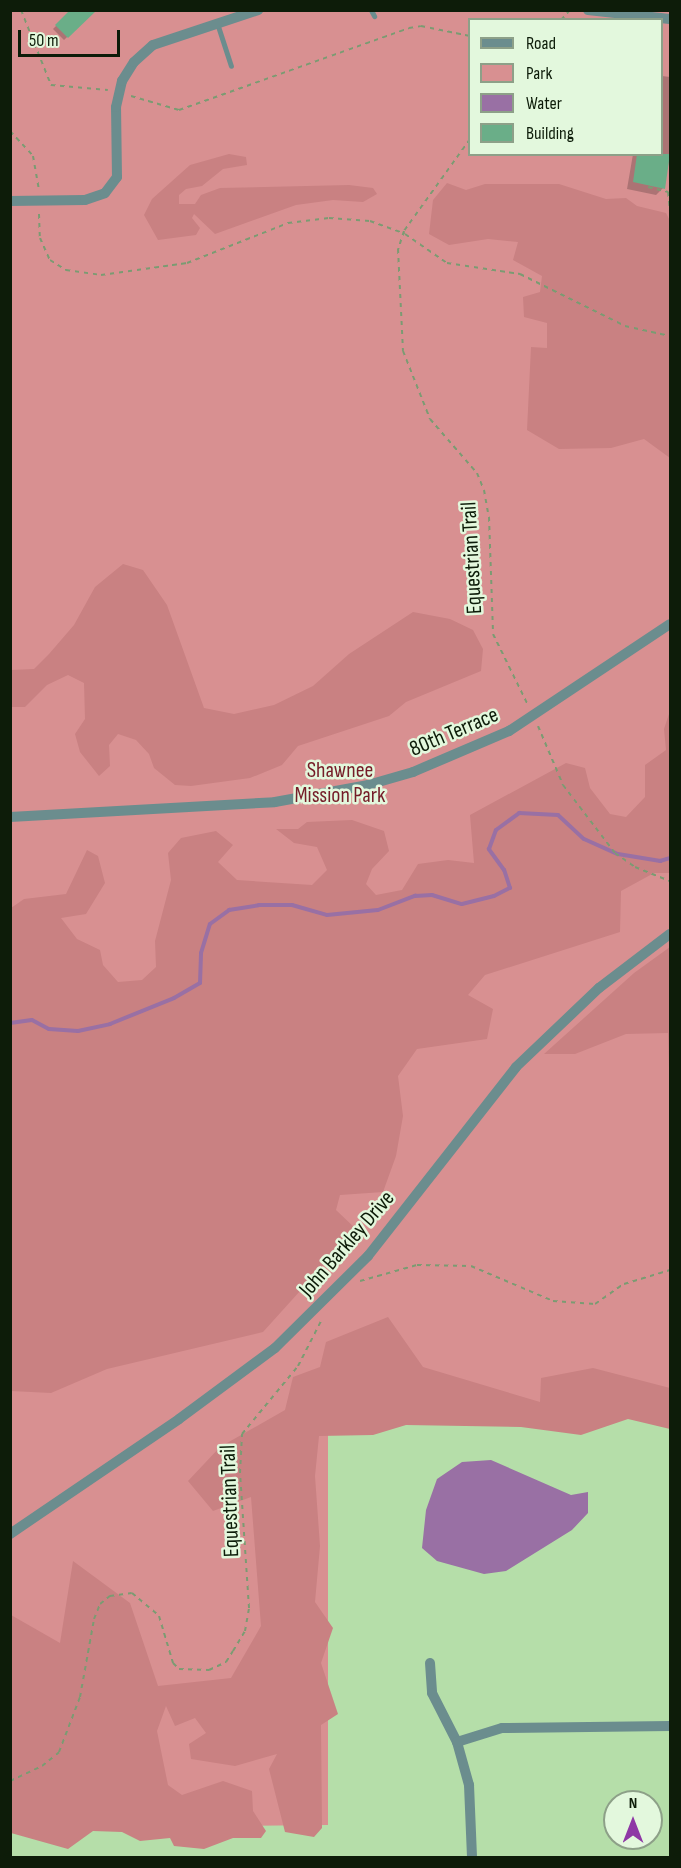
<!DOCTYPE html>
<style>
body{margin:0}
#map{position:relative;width:681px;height:1868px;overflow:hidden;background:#b5dea9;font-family:"Sofia Sans Condensed",sans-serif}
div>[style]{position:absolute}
.green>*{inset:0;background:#d89091}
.forest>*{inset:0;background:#c98182}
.water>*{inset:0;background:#9970a4}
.shadow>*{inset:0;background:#0003}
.stream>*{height:4px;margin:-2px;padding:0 2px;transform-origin:2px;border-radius:2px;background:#9970a4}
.building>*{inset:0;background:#6aae88}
.path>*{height:2px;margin-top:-1px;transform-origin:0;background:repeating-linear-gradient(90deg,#7b9b72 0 4.5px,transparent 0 9px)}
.lane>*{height:5px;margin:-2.5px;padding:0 2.5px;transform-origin:2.5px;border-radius:2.5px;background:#6b8d8e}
.street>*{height:10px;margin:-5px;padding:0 5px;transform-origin:5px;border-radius:5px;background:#6b8d8e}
span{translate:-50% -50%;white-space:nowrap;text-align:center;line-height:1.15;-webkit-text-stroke:5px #e3f8dd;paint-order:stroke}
.street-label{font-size:22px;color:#0d1c09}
.park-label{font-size:22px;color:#751d28}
.frame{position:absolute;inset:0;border:12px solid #0d1c09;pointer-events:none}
.legend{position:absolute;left:468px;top:18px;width:195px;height:138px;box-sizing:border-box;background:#e3f8dd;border:2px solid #8da088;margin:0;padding:8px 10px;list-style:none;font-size:18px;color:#0d1c09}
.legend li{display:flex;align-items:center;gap:12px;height:30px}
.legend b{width:30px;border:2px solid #8da088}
.north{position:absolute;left:603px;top:1790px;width:60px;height:60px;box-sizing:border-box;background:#e3f8dd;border:2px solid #8da088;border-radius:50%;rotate:0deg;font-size:16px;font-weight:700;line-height:24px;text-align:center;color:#0d1c09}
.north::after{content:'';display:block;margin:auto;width:21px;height:27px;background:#8e38a5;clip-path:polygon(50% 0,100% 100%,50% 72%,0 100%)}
.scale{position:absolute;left:18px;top:30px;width:102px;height:27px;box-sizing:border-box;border:3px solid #0d1c09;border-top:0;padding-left:8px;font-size:18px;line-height:21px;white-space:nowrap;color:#0d1c09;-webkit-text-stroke:4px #e3f8dd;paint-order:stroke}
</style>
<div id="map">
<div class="green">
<i style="clip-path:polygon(evenodd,11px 11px,670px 11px,670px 1411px,328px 1413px,328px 1825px,11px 1828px,11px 11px,470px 20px,662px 20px,662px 154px,470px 154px,470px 20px)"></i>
</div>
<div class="forest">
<i style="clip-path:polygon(229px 154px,246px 157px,247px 165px,223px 169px,202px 186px,186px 189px,179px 195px,179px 204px,195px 204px,201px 195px,220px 188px,349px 185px,373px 188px,377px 194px,363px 202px,333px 200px,296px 205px,215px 234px,194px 214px,192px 218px,200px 228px,196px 235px,158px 240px,144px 215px,152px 199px,190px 165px)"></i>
<i style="clip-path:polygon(447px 183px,466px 190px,485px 184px,559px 184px,606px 199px,626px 198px,637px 206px,666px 213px,670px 221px,670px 458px,644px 439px,611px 448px,559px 449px,527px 430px,531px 347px,547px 348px,547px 323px,524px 317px,523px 297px,540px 292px,542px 276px,513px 260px,518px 242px,488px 239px,449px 245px,429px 234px,433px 200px)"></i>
<i style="clip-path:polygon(123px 564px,143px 570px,167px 605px,204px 708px,234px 714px,274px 705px,313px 686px,349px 654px,413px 612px,450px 619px,473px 630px,483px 649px,481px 671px,406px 702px,389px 716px,298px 746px,282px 765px,250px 778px,191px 786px,175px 785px,154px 768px,149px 754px,136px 740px,118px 734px,109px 745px,110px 766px,99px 776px,80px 752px,75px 734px,85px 719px,84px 683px,68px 675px,47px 685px,25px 707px,11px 707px,11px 670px,34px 669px,49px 654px,74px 625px,95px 587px)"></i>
<i style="clip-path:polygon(670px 711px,670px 873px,654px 873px,621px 891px,620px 932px,485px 975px,468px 995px,493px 1009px,487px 1039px,417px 1049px,398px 1076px,403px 1116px,396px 1156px,383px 1192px,340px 1195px,336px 1210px,356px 1229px,263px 1332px,107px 1369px,51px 1393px,11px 1391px,11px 908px,24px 899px,66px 894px,87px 850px,98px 856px,105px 883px,86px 914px,61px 918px,77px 939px,100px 950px,103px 965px,118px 982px,142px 980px,156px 967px,155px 941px,171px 880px,168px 853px,181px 838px,216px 831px,233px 845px,218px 862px,237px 880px,312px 885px,327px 870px,317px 847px,294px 843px,276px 829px,298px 829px,307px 822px,352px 820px,384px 831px,389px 851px,372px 869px,366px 884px,376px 895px,402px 890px,418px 864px,448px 860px,474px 863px,470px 815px,566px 763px,585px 768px,590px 788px,610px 814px,626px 817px,645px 797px,645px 765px,666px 750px,664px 729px)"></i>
<i style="clip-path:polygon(670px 947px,670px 1104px,668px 1033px,626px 1034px,575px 1054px,544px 1054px,634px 973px)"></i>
<i style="clip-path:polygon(388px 1317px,423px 1367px,540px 1402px,541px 1378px,593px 1368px,670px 1388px,670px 1429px,628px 1419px,581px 1435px,521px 1427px,406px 1425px,373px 1435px,319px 1436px,315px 1476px,320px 1546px,315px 1602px,333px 1628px,321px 1663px,338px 1714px,321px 1725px,322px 1828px,314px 1837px,285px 1832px,269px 1769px,277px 1754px,235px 1766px,191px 1759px,189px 1744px,206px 1733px,195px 1718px,175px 1726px,166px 1706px,157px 1731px,168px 1785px,182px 1795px,223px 1781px,252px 1791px,253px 1811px,266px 1831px,261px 1838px,233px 1838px,204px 1849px,174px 1846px,170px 1838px,140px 1841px,122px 1832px,93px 1831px,68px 1849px,11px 1833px,11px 1615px,60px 1643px,73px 1561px,130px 1603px,158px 1686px,231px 1678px,261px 1626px,251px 1497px,213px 1511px,188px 1481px,220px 1447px,285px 1410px,293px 1377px,320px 1367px,326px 1342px)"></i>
</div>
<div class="water">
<i style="clip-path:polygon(491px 1460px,571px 1495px,588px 1492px,588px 1513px,572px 1530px,506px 1571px,484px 1574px,437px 1561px,422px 1548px,426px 1510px,437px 1479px,462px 1462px)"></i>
</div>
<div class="shadow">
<i style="clip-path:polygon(72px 10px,92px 13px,64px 40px,53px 29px)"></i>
<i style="clip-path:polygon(662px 76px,670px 77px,670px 157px,663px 188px,656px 195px,627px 189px,633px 154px,662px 154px)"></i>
</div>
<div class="stream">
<i style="left:10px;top:1023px;width:22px;rotate:-8deg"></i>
<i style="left:32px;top:1020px;width:19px;rotate:28deg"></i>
<i style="left:49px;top:1029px;width:29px;rotate:4deg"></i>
<i style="left:78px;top:1031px;width:33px;rotate:-12deg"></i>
<i style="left:110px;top:1024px;width:69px;rotate:-22.1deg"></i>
<i style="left:174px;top:998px;width:30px;rotate:-30deg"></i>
<i style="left:200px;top:983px;width:30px;rotate:-88deg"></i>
<i style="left:201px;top:953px;width:30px;rotate:-73deg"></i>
<i style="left:210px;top:924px;width:24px;rotate:-36deg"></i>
<i style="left:229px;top:910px;width:30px;rotate:-9deg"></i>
<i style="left:259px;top:905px;width:33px"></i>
<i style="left:292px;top:905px;width:36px;rotate:16deg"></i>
<i style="left:327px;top:915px;width:51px;rotate:-5.6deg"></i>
<i style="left:378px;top:910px;width:40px;rotate:-21deg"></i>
<i style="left:415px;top:896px;width:17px;rotate:-3deg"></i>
<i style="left:432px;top:895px;width:31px;rotate:17deg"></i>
<i style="left:462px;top:904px;width:33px;rotate:-14deg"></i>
<i style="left:494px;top:896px;width:18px;rotate:-27deg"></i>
<i style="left:510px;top:888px;width:19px;rotate:-108deg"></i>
<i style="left:504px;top:870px;width:26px;rotate:-126deg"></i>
<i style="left:489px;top:849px;width:20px;rotate:-70deg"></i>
<i style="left:496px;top:830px;width:29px;rotate:-36deg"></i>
<i style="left:519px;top:813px;width:39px;rotate:3deg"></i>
<i style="left:558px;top:815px;width:35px;rotate:43deg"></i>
<i style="left:584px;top:839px;width:37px;rotate:24deg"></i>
<i style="left:618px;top:854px;width:43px;rotate:9.5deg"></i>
<i style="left:660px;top:861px;width:10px;rotate:-17deg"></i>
</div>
<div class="building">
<i style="clip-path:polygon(70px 10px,97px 10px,68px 38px,55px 25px)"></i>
<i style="clip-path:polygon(637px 154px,670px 154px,665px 189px,633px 182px)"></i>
</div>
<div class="path">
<i style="left:21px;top:10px;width:81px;rotate:68.2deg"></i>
<i style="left:51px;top:85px;width:57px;rotate:5deg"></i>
<i style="left:561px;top:20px;width:13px;rotate:-48deg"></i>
<i style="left:131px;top:96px;width:50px;rotate:16.3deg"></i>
<i style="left:179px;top:110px;width:244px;rotate:-19.6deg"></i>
<i style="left:409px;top:28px;width:12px;rotate:-9deg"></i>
<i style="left:421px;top:26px;width:50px;rotate:11.5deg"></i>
<i style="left:10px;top:131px;width:34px;rotate:47deg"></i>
<i style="left:33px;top:156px;width:35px;rotate:80deg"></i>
<i style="left:470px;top:139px;width:113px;rotate:125.7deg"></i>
<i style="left:404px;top:231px;width:19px;rotate:108deg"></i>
<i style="left:398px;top:249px;width:102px;rotate:87.2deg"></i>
<i style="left:403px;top:351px;width:73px;rotate:68.3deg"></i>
<i style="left:430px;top:419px;width:72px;rotate:49deg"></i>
<i style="left:477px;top:473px;width:18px;rotate:68deg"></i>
<i style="left:484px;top:490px;width:27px;rotate:80deg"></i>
<i style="left:489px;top:517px;width:117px;rotate:88deg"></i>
<i style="left:493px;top:634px;width:79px;rotate:63.8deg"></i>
<i style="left:648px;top:187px;width:21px;rotate:14deg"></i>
<i style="left:668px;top:192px;width:19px;rotate:84deg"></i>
<i style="left:39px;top:214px;width:24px;rotate:88deg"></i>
<i style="left:40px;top:238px;width:24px;rotate:66deg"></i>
<i style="left:50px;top:260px;width:19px;rotate:32deg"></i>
<i style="left:66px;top:270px;width:35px;rotate:8deg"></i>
<i style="left:101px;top:275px;width:87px;rotate:-7.9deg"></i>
<i style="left:187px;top:263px;width:109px;rotate:-21.6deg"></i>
<i style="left:288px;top:223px;width:41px;rotate:-7deg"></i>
<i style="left:329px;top:218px;width:41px;rotate:4.2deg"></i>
<i style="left:370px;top:221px;width:37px;rotate:20deg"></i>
<i style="left:405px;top:234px;width:51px;rotate:34.6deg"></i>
<i style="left:447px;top:263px;width:74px;rotate:8.6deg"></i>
<i style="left:520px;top:274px;width:117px;rotate:26.3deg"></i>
<i style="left:625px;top:326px;width:46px;rotate:12.5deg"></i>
<i style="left:670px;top:595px;width:18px;rotate:90deg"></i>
<i style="left:538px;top:726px;width:64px;rotate:67deg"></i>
<i style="left:563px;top:785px;width:86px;rotate:52.6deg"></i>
<i style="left:615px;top:853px;width:24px;rotate:35deg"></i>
<i style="left:635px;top:867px;width:38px;rotate:22deg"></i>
<i style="left:360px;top:1281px;width:59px;rotate:-15.7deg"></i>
<i style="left:417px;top:1265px;width:54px;rotate:1.1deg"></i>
<i style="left:471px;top:1266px;width:89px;rotate:23.1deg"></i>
<i style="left:553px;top:1301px;width:42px;rotate:4.1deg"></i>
<i style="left:595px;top:1304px;width:35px;rotate:-35deg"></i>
<i style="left:624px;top:1284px;width:48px;rotate:-16.9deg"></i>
<i style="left:10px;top:1781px;width:35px;rotate:-25deg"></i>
<i style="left:42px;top:1766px;width:22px;rotate:-39deg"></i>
<i style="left:59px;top:1752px;width:59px;rotate:-69.1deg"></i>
<i style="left:80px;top:1697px;width:79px;rotate:-79.8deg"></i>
<i style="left:94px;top:1619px;width:16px;rotate:-68deg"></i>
<i style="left:100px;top:1604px;width:13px;rotate:-39deg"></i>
<i style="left:110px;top:1596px;width:22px;rotate:-8deg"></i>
<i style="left:132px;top:1593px;width:35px;rotate:40deg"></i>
<i style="left:159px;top:1616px;width:49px;rotate:73.4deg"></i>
<i style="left:173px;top:1663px;width:8px;rotate:45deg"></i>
<i style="left:179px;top:1669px;width:30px;rotate:2deg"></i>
<i style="left:209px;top:1670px;width:19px;rotate:-25deg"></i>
<i style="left:226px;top:1662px;width:13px;rotate:-58deg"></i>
<i style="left:233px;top:1651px;width:23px;rotate:-59deg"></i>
<i style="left:245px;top:1631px;width:23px;rotate:-80deg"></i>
<i style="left:249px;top:1608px;width:135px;rotate:-93.8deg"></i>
<i style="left:240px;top:1473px;width:39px;rotate:-87deg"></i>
<i style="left:242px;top:1434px;width:88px;rotate:-50.5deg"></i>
<i style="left:298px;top:1366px;width:51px;rotate:-62.9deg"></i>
</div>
<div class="lane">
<i style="left:371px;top:10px;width:7px;rotate:63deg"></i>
<i style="left:217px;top:23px;width:45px;rotate:72deg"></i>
</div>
<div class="street">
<i style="left:588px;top:10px;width:82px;rotate:6.3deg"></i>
<i style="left:10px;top:201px;width:75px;rotate:-0.8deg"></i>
<i style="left:85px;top:200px;width:21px;rotate:-19deg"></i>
<i style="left:105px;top:193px;width:20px;rotate:-53deg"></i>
<i style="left:117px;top:177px;width:70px;rotate:-90.8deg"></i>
<i style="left:116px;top:107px;width:27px;rotate:-77deg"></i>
<i style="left:122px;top:81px;width:22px;rotate:-58deg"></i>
<i style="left:134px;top:62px;width:25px;rotate:-42deg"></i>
<i style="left:153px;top:45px;width:111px;rotate:-18.4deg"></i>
<i style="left:10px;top:817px;width:265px;rotate:-3.2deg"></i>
<i style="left:275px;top:802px;width:95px;rotate:-10.4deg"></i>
<i style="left:368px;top:785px;width:47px;rotate:-16.1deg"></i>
<i style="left:413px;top:772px;width:104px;rotate:-23.1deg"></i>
<i style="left:509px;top:731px;width:193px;rotate:-33.6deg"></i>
<i style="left:10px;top:1534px;width:204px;rotate:-34.2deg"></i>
<i style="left:179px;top:1419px;width:119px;rotate:-36.5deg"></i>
<i style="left:275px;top:1348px;width:131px;rotate:-44.7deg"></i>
<i style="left:368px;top:1256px;width:240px;rotate:-51.9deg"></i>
<i style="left:516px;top:1067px;width:115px;rotate:-43.6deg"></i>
<i style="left:599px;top:988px;width:89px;rotate:-37.3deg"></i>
<i style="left:430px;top:1663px;width:30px;rotate:86deg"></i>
<i style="left:432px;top:1693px;width:55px;rotate:63deg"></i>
<i style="left:457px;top:1742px;width:45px;rotate:74.4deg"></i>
<i style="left:469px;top:1785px;width:73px;rotate:87.6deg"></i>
<i style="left:457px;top:1742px;width:47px;rotate:-17.3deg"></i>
<i style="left:502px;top:1728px;width:168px;rotate:-0.7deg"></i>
</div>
<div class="street-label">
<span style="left:472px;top:558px;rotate:-93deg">Equestrian Trail</span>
<span style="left:454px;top:732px;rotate:-23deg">80th Terrace</span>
<span style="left:347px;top:1244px;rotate:-49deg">John Barkley Drive</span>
<span style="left:230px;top:1501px;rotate:-92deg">Equestrian Trail</span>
</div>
<div class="park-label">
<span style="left:340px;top:783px">Shawnee<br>Mission Park</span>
</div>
<div class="frame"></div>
<ul class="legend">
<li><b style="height:8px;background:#6b8d8e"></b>Road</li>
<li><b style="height:16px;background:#d89091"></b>Park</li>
<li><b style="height:16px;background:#9970a4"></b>Water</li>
<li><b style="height:16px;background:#6aae88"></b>Building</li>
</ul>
<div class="north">N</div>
<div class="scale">50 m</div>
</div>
